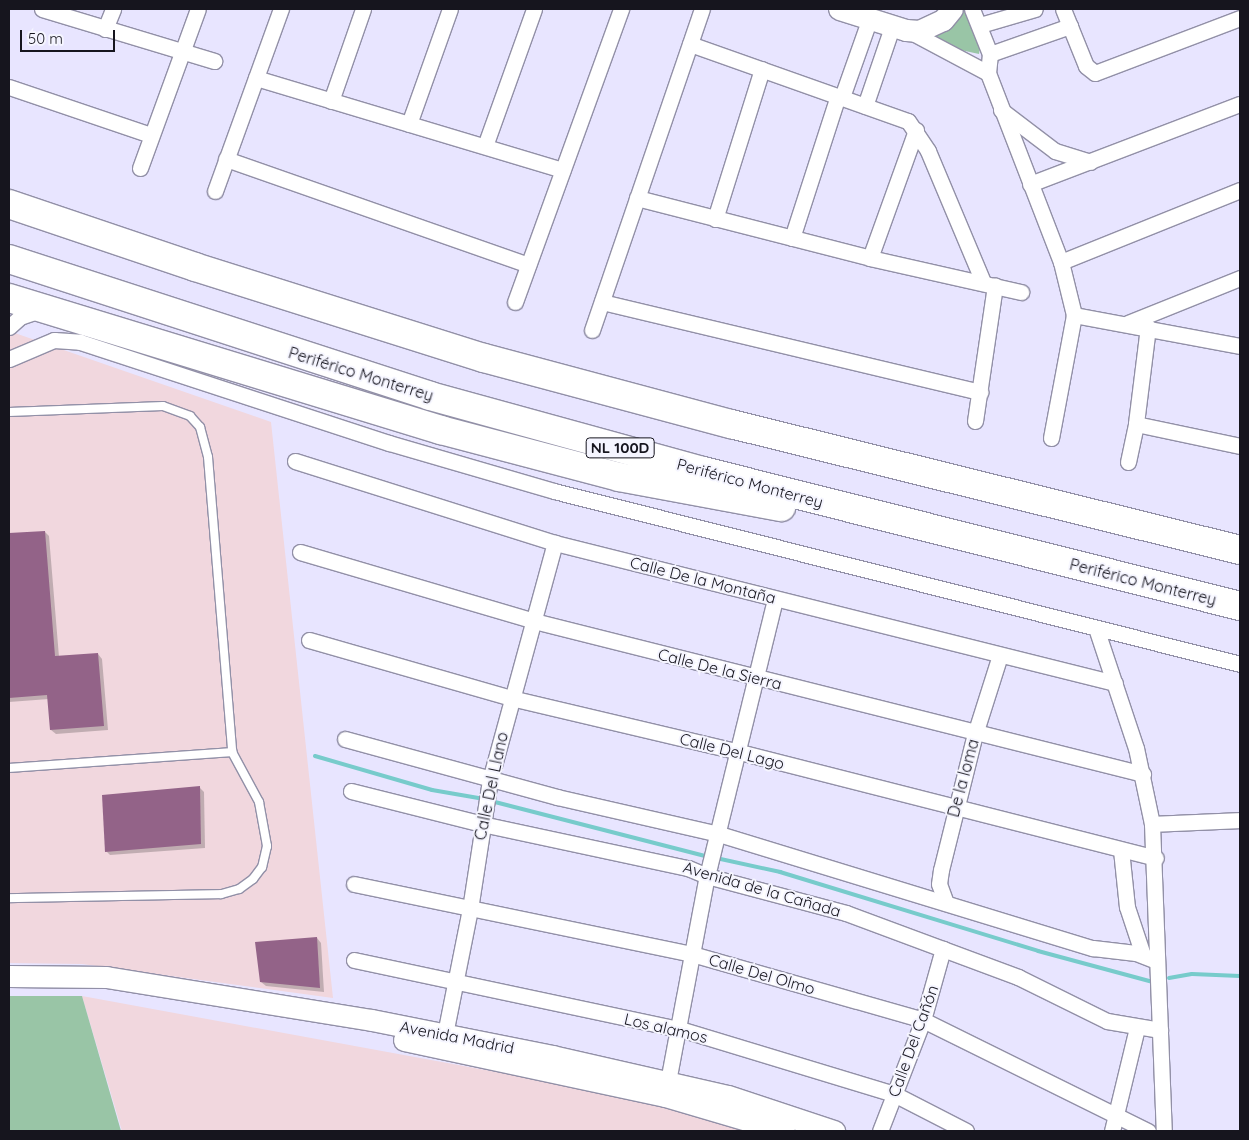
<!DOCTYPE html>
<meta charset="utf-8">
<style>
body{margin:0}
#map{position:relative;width:1249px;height:1140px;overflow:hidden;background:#e8e5ff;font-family:Quicksand,sans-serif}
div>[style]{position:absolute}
.industrial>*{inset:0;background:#f1d7de}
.green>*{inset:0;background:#99c5a6}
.shadow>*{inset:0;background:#0003}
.stream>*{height:4px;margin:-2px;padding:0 2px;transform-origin:2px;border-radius:2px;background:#77cbcb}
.building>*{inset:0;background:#936388}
.roads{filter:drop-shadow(1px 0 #9290a7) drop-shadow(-1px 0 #9290a7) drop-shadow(0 1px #9290a7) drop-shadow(0 -1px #9290a7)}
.lane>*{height:8px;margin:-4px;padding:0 4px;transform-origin:4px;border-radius:4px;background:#fff}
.street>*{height:15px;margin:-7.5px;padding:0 7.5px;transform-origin:7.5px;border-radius:7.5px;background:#fff}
.secondary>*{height:21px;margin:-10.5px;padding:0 10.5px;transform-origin:10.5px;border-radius:10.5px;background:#fff}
.highway>*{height:28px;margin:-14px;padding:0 14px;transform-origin:14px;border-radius:14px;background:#fff}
span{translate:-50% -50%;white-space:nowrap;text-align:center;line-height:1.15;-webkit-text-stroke:4px #f5f5ff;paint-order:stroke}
.shield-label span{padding:1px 4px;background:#f5f5ff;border:1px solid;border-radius:4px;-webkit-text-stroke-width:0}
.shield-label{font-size:15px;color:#16151e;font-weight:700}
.street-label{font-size:16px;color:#16151e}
.frame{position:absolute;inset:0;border:10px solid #16151e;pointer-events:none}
.scale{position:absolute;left:20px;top:30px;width:95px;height:22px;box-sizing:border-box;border:2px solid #16151e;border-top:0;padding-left:6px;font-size:15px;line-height:18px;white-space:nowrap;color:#16151e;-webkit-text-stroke:4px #f5f5ff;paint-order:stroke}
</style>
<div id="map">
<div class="industrial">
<i style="clip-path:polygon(9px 331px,271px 422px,333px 998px,82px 964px,9px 963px)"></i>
<i style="clip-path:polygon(82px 996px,719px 1113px,763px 1131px,122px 1131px)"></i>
</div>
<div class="green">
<i style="clip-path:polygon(963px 9px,981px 42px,979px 54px,956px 49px,933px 36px)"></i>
<i style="clip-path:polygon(9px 996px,82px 996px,121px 1131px,9px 1131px)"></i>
</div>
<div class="shadow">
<i style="clip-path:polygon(45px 532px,49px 536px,59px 657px,98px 654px,102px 659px,108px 730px,56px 734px,51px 730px,49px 699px,9px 702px,9px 534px)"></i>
<i style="clip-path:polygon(200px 788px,204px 792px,205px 848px,110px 855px,106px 851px)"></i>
<i style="clip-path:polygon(317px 938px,321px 943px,324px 992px,266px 986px,261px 982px)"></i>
</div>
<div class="stream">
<i style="left:315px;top:756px;width:122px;rotate:16.2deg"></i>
<i style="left:432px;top:790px;width:53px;rotate:9.8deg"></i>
<i style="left:491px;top:801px;width:225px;rotate:14.4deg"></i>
<i style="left:716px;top:858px;width:66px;rotate:12.3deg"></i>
<i style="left:780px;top:872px;width:270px;rotate:17deg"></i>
<i style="left:1038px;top:951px;width:119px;rotate:15.1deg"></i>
<i style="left:1169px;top:978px;width:23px;rotate:-10deg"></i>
<i style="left:1192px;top:974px;width:48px;rotate:2.4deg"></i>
</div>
<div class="building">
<i style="clip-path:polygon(45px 531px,55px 656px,98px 653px,104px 726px,50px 730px,47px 695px,9px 698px,9px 533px)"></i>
<i style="clip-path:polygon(200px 786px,201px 844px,105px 852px,102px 795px)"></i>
<i style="clip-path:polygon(317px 937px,320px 988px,260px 982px,255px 942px)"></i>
</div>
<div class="roads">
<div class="lane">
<i style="left:9px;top:412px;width:154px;rotate:-2.2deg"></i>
<i style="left:163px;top:406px;width:29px;rotate:20deg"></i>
<i style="left:190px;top:416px;width:15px;rotate:48deg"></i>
<i style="left:200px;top:427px;width:31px;rotate:75deg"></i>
<i style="left:208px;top:457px;width:296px;rotate:85.3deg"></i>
<i style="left:232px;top:752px;width:57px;rotate:61.6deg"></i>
<i style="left:259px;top:802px;width:45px;rotate:79.7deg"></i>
<i style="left:267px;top:846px;width:22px;rotate:103deg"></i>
<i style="left:262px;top:867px;width:15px;rotate:127deg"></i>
<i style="left:253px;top:879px;width:17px;rotate:144deg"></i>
<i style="left:239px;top:889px;width:19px;rotate:164deg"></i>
<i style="left:221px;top:894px;width:212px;rotate:178.9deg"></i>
<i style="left:9px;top:768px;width:224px;rotate:-4.1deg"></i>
</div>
<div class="street">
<i style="left:42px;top:9px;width:180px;rotate:16.8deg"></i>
<i style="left:1063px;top:9px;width:61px;rotate:68deg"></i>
<i style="left:1086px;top:66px;width:11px;rotate:38deg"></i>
<i style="left:1095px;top:73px;width:155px;rotate:-20.8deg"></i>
<i style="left:980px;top:25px;width:57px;rotate:-16.2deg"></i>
<i style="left:105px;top:29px;width:22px;rotate:-68deg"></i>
<i style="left:907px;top:30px;width:92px;rotate:28deg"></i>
<i style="left:988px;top:73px;width:19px;rotate:-84deg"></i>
<i style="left:990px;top:54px;width:48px;rotate:-111.8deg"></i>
<i style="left:690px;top:44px;width:231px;rotate:19.5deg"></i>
<i style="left:908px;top:121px;width:36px;rotate:56deg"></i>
<i style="left:928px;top:151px;width:142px;rotate:67.2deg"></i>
<i style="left:990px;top:54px;width:85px;rotate:-19.3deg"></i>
<i style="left:988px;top:73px;width:203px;rotate:68.9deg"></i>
<i style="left:1061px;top:262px;width:55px;rotate:76.2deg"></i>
<i style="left:1074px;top:315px;width:169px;rotate:10.6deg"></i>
<i style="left:256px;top:78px;width:320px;rotate:16.7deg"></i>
<i style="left:9px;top:87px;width:150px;rotate:18.7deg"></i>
<i style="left:842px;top:97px;width:84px;rotate:-70.5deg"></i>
<i style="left:331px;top:101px;width:97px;rotate:-70.8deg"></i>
<i style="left:865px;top:106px;width:87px;rotate:-71.1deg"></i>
<i style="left:1001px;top:110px;width:68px;rotate:37.2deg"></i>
<i style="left:1055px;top:151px;width:37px;rotate:17deg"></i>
<i style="left:409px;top:124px;width:122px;rotate:-70.4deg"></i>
<i style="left:485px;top:146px;width:145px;rotate:-70.3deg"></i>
<i style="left:226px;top:159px;width:320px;rotate:19.3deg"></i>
<i style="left:140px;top:168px;width:169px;rotate:-70deg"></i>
<i style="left:1030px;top:184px;width:225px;rotate:-20.9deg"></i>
<i style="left:215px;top:191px;width:194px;rotate:-70.1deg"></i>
<i style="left:637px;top:198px;width:241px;rotate:14.4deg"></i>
<i style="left:870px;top:258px;width:155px;rotate:12.7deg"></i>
<i style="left:715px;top:219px;width:157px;rotate:-72.6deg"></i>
<i style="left:792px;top:238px;width:149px;rotate:-72.1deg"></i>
<i style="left:870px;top:258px;width:136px;rotate:-70.2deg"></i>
<i style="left:1061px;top:262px;width:193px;rotate:-21.9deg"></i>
<i style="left:515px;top:302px;width:312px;rotate:-70.1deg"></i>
<i style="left:602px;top:302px;width:389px;rotate:13.4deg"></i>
<i style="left:1128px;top:323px;width:121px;rotate:-21.9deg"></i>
<i style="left:9px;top:327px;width:15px;rotate:-42deg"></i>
<i style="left:20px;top:317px;width:21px;rotate:-19deg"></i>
<i style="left:1148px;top:327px;width:98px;rotate:97.1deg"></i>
<i style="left:1136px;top:424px;width:106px;rotate:11.9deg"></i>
<i style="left:592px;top:330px;width:339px;rotate:-71.1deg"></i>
<i style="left:9px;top:359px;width:49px;rotate:-22.9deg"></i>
<i style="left:54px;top:340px;width:26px;rotate:4deg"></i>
<i style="left:80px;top:342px;width:325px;rotate:18.1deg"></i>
<i style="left:389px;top:443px;width:172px;rotate:16.2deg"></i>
<i style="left:554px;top:491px;width:707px;rotate:14.15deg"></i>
<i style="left:975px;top:421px;width:137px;rotate:-81.6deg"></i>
<i style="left:1051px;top:438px;width:125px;rotate:-79.4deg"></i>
<i style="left:295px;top:461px;width:273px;rotate:17.5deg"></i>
<i style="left:555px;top:543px;width:577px;rotate:14.04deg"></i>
<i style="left:1128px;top:462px;width:39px;rotate:-78deg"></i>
<i style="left:300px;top:552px;width:244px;rotate:16.4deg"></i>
<i style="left:534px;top:621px;width:628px;rotate:14.1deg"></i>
<i style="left:1096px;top:628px;width:126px;rotate:71.6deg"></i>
<i style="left:1136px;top:748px;width:78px;rotate:78.1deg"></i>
<i style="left:1152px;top:824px;width:307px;rotate:87.8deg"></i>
<i style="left:309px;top:640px;width:210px;rotate:16deg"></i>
<i style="left:511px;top:698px;width:235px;rotate:13.3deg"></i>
<i style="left:740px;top:752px;width:429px;rotate:14.3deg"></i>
<i style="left:345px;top:739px;width:220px;rotate:15.3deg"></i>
<i style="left:557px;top:797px;width:166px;rotate:12.9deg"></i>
<i style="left:719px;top:834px;width:391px;rotate:17deg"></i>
<i style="left:1093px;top:948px;width:43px;rotate:6.6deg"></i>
<i style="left:1136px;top:953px;width:22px;rotate:21deg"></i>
<i style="left:351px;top:791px;width:135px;rotate:14.1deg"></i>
<i style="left:482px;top:824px;width:211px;rotate:12.1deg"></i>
<i style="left:688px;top:868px;width:21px;rotate:23deg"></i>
<i style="left:707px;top:876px;width:144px;rotate:14.9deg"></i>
<i style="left:846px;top:913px;width:184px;rotate:20.4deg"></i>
<i style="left:1018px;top:977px;width:99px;rotate:26.3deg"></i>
<i style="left:1107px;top:1021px;width:54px;rotate:9.6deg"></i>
<i style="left:1152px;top:824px;width:88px;rotate:-2.6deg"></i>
<i style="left:1121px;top:850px;width:57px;rotate:84deg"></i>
<i style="left:1127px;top:907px;width:51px;rotate:71.6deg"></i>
<i style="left:354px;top:884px;width:345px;rotate:11.7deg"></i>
<i style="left:692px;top:954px;width:240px;rotate:15.9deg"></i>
<i style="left:923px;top:1020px;width:251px;rotate:26.3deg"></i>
<i style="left:946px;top:903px;width:20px;rotate:-110deg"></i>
<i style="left:939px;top:884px;width:14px;rotate:-82deg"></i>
<i style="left:941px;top:870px;width:140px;rotate:-76deg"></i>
<i style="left:975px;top:734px;width:83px;rotate:-72.4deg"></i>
<i style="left:354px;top:960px;width:333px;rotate:12deg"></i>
<i style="left:680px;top:1029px;width:224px;rotate:16.9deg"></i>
<i style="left:894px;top:1094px;width:81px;rotate:27.2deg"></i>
<i style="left:445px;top:1034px;width:127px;rotate:-78.7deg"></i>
<i style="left:470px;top:909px;width:131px;rotate:-81.2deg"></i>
<i style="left:490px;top:780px;width:246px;rotate:-74.7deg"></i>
<i style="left:666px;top:1092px;width:220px;rotate:-79.3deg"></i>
<i style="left:707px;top:876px;width:285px;rotate:-76.2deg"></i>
<i style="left:880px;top:1131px;width:119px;rotate:-68.8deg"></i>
<i style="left:923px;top:1020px;width:74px;rotate:-74.3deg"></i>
<i style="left:1112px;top:1131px;width:106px;rotate:-76.4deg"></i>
</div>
<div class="secondary">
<i style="left:839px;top:9px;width:70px;rotate:17.4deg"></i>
<i style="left:906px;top:30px;width:13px;rotate:4deg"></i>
<i style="left:919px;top:31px;width:26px;rotate:-25deg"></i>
<i style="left:943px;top:20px;width:14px;rotate:-51deg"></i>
<i style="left:9px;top:976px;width:97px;rotate:0.6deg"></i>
<i style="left:106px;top:977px;width:269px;rotate:9.2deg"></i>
<i style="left:372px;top:1020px;width:184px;rotate:11.3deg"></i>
<i style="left:552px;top:1056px;width:180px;rotate:12.8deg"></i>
<i style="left:728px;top:1096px;width:112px;rotate:18.3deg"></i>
<i style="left:404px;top:1040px;width:267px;rotate:12.1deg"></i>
<i style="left:665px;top:1096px;width:124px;rotate:16.4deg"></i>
</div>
<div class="highway">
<i style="left:9px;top:204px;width:196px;rotate:18.7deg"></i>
<i style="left:195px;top:267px;width:303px;rotate:17.5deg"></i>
<i style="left:484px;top:358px;width:256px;rotate:15deg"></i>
<i style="left:731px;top:424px;width:524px;rotate:13.9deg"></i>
<i style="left:9px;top:259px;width:443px;rotate:18deg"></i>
<i style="left:430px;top:396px;width:283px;rotate:15.4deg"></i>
<i style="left:703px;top:471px;width:554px;rotate:14.11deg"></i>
<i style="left:9px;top:298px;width:452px;rotate:17deg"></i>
<i style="left:441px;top:430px;width:184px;rotate:14.8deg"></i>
<i style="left:619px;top:477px;width:165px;rotate:10.5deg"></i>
</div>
</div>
<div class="shield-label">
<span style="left:620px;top:448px">NL 100D</span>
</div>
<div class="street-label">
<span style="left:361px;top:374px;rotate:17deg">Periférico Monterrey</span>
<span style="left:750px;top:483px;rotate:15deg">Periférico Monterrey</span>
<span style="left:703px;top:580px;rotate:14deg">Calle De la Montaña</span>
<span style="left:1143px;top:582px;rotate:14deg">Periférico Monterrey</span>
<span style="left:720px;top:669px;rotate:14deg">Calle De la Sierra</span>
<span style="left:732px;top:751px;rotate:14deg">Calle Del Lago</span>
<span style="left:963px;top:778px;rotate:-75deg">De la loma</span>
<span style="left:491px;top:786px;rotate:-78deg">Calle Del Llano</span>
<span style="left:762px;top:889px;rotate:16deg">Avenida de la Cañada</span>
<span style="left:762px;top:974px;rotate:16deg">Calle Del Olmo</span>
<span style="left:666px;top:1028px;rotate:13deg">Los alamos</span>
<span style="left:457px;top:1037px;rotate:11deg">Avenida Madrid</span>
<span style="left:913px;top:1041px;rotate:-70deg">Calle Del Cañón</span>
</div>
<div class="frame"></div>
<div class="scale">50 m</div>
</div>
